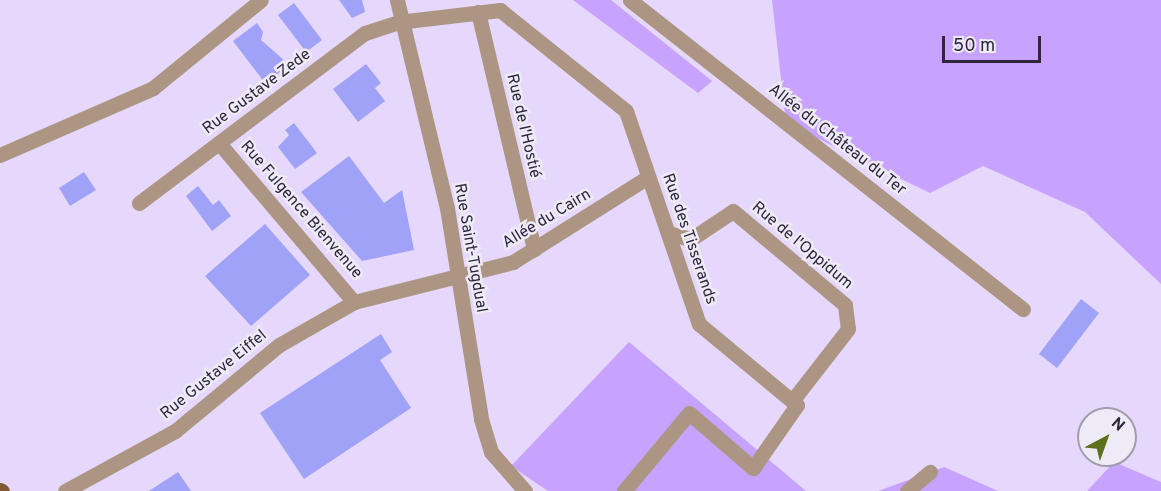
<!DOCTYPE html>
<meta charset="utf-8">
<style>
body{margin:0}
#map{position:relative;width:1161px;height:491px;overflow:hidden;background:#e5d8fc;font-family:Overpass,sans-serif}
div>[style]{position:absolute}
.green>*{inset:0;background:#c7a2fe}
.building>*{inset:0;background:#a0a2f8}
.minor>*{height:15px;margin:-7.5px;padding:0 7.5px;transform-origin:7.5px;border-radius:7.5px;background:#ac9683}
.major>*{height:15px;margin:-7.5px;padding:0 7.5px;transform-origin:7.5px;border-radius:7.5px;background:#7f5835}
span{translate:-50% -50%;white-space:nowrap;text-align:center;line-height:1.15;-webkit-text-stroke:5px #eeeaf6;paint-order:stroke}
.street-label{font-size:16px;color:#2f263d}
.north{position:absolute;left:1077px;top:407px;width:60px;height:60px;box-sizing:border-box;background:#eeeaf6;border:2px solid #a29cac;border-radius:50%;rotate:41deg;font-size:16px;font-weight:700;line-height:24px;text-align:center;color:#2f263d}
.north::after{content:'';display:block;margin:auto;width:21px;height:27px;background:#5d701e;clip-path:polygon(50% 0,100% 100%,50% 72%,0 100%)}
.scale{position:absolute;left:942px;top:36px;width:99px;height:27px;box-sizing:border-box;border:3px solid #2f263d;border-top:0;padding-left:8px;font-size:18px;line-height:21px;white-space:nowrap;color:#2f263d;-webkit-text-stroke:4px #eeeaf6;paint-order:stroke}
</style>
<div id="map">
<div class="green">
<i style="clip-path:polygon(573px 0,611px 0,712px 81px,698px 93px)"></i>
<i style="clip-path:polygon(772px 0,1161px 0,1161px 284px,1085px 212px,983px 166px,930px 193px,786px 123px)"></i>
<i style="clip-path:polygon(629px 342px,806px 491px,548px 491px,511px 466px)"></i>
<i style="clip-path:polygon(1114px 462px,1161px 482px,1161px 491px,1087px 491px)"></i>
<i style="clip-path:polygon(944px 467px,998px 491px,878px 491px)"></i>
</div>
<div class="building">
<i style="clip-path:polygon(339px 0,362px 0,365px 12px,352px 18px)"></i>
<i style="clip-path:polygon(294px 3px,322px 40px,306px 52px,278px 15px)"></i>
<i style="clip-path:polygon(257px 23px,263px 32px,261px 40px,285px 61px,284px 69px,265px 83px,233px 41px)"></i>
<i style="clip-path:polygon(366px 64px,381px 83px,375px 88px,385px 101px,358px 122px,333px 89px)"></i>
<i style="clip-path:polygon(294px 123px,317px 153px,295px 169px,278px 147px,289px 135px,285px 130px)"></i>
<i style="clip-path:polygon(349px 156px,384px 203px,402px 190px,414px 250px,362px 261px,301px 192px)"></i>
<i style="clip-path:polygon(84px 172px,96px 190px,70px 206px,59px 188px)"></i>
<i style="clip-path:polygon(198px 186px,213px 205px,219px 200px,231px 216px,212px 231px,186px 196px)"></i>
<i style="clip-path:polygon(265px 224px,310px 275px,251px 326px,205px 276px)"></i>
<i style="clip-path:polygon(1081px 299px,1099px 313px,1057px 368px,1039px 354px)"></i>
<i style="clip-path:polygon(381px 334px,392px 352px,380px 360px,411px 408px,304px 479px,260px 413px)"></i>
<i style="clip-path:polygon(178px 472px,191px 491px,149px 491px)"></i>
</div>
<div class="minor">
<i style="left:397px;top:0;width:214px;rotate:76.5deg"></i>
<i style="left:447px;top:208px;width:214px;rotate:80.8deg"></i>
<i style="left:481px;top:419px;width:34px;rotate:73deg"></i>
<i style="left:491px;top:452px;width:52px;rotate:48.9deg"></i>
<i style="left:630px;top:0;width:500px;rotate:38.2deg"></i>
<i style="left:478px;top:12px;width:244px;rotate:76.7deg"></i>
<i style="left:219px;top:143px;width:209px;rotate:49.7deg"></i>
<i style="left:0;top:155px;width:167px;rotate:-23.6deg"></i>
<i style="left:153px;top:88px;width:139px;rotate:-39.2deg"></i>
<i style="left:139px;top:203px;width:283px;rotate:-37deg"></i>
<i style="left:365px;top:33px;width:35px;rotate:-18deg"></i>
<i style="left:398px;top:22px;width:103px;rotate:-6.7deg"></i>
<i style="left:500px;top:10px;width:161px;rotate:38.7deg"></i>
<i style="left:626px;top:111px;width:225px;rotate:71.1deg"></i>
<i style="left:699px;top:324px;width:127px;rotate:39.6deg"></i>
<i style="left:797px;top:405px;width:77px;rotate:124.9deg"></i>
<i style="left:753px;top:468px;width:84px;rotate:-139.3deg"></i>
<i style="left:689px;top:413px;width:102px;rotate:129.8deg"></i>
<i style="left:668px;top:233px;width:24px;rotate:15deg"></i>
<i style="left:691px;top:239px;width:50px;rotate:-33.7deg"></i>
<i style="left:733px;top:211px;width:146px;rotate:40deg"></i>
<i style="left:845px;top:305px;width:24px;rotate:83deg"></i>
<i style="left:848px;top:329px;width:91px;rotate:127.9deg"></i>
<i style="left:65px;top:491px;width:125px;rotate:-28.6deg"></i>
<i style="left:175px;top:431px;width:135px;rotate:-39.6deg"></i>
<i style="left:279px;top:345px;width:86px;rotate:-29.8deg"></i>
<i style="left:354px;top:302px;width:164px;rotate:-14.1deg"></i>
<i style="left:513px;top:262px;width:160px;rotate:-32.2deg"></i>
<i style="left:907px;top:491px;width:30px;rotate:-40deg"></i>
</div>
<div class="major">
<i style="left:0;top:490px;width:2px;rotate:27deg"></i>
</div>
<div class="street-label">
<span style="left:257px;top:92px;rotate:-37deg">Rue Gustave Zede</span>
<span style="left:523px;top:126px;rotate:77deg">Rue de l'Hostié</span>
<span style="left:837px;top:140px;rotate:38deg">Allée du Château du Ter</span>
<span style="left:301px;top:210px;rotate:49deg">Rue Fulgence Bienvenue</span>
<span style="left:547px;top:219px;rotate:-31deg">Allée du Cairn</span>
<span style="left:689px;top:239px;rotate:71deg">Rue des Tisserands</span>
<span style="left:802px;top:246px;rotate:40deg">Rue de l'Oppidum</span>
<span style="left:470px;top:248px;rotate:80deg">Rue Saint-Tugdual</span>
<span style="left:214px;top:375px;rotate:-39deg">Rue Gustave Eiffel</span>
</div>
<div class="north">N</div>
<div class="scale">50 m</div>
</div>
